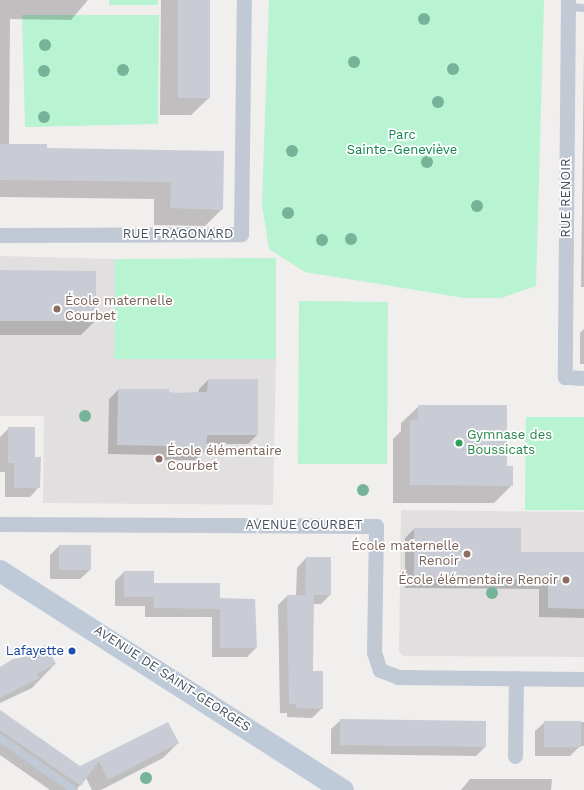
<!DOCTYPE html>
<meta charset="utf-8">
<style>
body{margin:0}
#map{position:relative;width:584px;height:790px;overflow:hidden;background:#f1eeee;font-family:"Work Sans",sans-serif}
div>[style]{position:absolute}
.education>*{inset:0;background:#e2dfe0}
.green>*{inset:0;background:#b8f3d2}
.shadow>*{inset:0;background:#0003}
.building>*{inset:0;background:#c9ccd4}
.lane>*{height:8px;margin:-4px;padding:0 4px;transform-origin:4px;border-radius:4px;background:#c0c9d4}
.street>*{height:15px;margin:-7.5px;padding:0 7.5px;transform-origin:7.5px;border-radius:7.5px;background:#c0c9d4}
.secondary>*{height:22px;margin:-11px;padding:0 11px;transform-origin:11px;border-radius:11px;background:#bfcad9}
.trees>*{width:12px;height:12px;margin:-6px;border-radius:50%;background:#75b498}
.dots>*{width:11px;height:11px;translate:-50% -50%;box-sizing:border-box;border:2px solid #fff;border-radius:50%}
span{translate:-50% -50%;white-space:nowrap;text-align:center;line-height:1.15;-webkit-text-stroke:3.5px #fff;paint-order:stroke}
.park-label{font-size:13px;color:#0f8551}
.street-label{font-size:13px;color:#44505d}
.education-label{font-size:13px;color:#785e54}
.left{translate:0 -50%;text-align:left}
.right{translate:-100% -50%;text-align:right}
.leisure-label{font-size:13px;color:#27864d}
.transit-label{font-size:13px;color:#164399}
</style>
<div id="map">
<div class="education">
<i style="clip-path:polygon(0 256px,115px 259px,114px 359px,276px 359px,273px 505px,43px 503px,44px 416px,0 416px)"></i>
<i style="clip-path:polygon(401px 510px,584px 512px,584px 657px,403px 656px,399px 652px)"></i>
</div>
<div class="green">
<i style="clip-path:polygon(109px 0,158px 0,158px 5px,109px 5px)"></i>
<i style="clip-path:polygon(269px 0,544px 0,536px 286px,501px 298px,465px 298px,305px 272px,269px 249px,262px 205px)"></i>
<i style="clip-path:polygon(22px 15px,159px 15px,158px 124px,25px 127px)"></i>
<i style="clip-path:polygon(276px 258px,276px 359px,114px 359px,115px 259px)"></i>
<i style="clip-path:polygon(299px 301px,388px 302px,387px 464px,298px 464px)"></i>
<i style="clip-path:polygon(526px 417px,584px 417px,584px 510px,525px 510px)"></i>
</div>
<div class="shadow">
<i style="clip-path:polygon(0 0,88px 0,71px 20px,10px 19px,9px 145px,46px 149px,223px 152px,222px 209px,205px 226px,154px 225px,154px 199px,0 197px)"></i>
<i style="clip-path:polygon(161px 0,209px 0,209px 98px,191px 115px,160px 115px)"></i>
<i style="clip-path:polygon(584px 49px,584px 287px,581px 287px)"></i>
<i style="clip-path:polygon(0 271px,95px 321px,81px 335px,0 335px)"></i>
<i style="clip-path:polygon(584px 329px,584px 364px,580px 364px,580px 333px)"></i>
<i style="clip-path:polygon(208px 380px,257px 435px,248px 444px,206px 444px,205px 451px,196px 460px,159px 460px,159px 455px,108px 454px,109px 399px,118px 390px,198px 394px,199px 389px)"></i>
<i style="clip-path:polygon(419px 406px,506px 467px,512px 485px,494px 503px,393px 503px,393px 439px,401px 431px,401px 423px)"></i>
<i style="clip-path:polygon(9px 428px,34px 458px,39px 487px,30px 497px,5px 497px,5px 472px,0 472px,0 437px)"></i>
<i style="clip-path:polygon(414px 529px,520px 553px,584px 553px,584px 618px,539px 617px,539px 589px,405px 588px,405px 538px)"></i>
<i style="clip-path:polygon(59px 546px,90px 570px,80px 579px,50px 579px,50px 555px)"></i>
<i style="clip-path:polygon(306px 558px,330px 595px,321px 604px,313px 604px,312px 672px,322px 708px,312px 718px,287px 717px,287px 713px,280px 713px,278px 605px,287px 596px,296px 596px,297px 568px)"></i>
<i style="clip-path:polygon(124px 572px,153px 584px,219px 599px,256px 648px,247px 657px,212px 657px,212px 617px,145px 617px,145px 606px,115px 606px,115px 581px)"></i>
<i style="clip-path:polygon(55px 664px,32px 688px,0 703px,0 669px)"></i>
<i style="clip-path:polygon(0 719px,80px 767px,168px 723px,178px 743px,163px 758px,101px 790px,92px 790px,86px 778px,76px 790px,50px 790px,0 755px)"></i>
<i style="clip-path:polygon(341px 720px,485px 747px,476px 756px,331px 754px,331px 729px)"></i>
<i style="clip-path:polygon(545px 722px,584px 722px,584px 746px,580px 746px,570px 756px,535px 756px,535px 731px)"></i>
<i style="clip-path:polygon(470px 779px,552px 779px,551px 790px,461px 790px)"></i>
</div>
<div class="building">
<i style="clip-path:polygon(178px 0,210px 0,210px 98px,178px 98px)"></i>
<i style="clip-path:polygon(0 144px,47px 144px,47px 148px,224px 151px,223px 210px,170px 208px,171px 182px,0 180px)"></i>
<i style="clip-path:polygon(0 270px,96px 271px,96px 321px,0 321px)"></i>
<i style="clip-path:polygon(208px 379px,258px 379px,258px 435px,207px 435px,206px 451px,168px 451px,168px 446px,117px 445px,118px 389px,169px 389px,169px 393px,207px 392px)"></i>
<i style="clip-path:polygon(418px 405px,507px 405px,507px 466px,513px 466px,513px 486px,410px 485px,410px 420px,418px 420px)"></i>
<i style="clip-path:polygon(8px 427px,35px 427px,35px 457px,41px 457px,40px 488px,14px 488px,14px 463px,8px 463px)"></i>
<i style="clip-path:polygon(414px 528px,521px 528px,521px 552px,584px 552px,584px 609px,548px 608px,548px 580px,414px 579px)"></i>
<i style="clip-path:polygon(59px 545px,91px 545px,91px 570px,59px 570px)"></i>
<i style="clip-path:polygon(306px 557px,331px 557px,331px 595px,314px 595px,313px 671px,323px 671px,323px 709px,296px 708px,296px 704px,289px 704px,287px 595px,305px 595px)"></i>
<i style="clip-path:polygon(124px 571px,154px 571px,154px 583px,220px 583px,220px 598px,255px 599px,257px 648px,220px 648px,220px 609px,154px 608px,154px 597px,124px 597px)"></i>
<i style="clip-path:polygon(46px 645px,56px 664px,37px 674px,39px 678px,0 698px,0 667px,13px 659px,20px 658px)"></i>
<i style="clip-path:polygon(0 710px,80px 766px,168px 722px,179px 743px,108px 780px,99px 761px,81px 786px,0 730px)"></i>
<i style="clip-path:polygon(340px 719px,486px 721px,486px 747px,340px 745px)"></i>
<i style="clip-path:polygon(544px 721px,581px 721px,581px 747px,544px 747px)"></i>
</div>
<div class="lane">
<i style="left:568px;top:7px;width:16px;rotate:4deg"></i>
<i style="left:0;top:738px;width:90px;rotate:35.1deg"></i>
</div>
<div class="street">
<i style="left:568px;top:0;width:377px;rotate:90.5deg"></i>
<i style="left:565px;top:377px;width:19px;rotate:3deg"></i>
<i style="left:0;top:235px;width:241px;rotate:-0.2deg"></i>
<i style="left:241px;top:234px;width:234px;rotate:-89.3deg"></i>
<i style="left:0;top:524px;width:376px;rotate:0.3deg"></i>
<i style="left:376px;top:526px;width:126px;rotate:90.9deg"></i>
<i style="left:374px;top:652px;width:19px;rotate:72deg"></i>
<i style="left:380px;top:670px;width:19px;rotate:21deg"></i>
<i style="left:398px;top:677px;width:186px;rotate:0.6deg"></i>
<i style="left:515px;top:756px;width:78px;rotate:-89.3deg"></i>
</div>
<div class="secondary">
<i style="left:0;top:571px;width:407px;rotate:32.6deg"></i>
</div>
<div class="trees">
<i style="left:424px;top:19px"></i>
<i style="left:45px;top:45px"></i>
<i style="left:354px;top:62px"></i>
<i style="left:453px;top:69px"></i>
<i style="left:123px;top:70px"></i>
<i style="left:44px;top:71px"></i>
<i style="left:438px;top:102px"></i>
<i style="left:44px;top:117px"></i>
<i style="left:292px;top:151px"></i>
<i style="left:427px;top:162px"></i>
<i style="left:477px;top:206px"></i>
<i style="left:288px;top:213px"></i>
<i style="left:351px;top:239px"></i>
<i style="left:322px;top:240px"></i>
<i style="left:85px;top:416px"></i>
<i style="left:363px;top:490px"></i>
<i style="left:492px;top:593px"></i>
<i style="left:146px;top:778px"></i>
</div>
<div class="dots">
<i style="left:57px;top:309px;background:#8d6e63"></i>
<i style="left:459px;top:443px;background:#2e9e5b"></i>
<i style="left:159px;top:459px;background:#8d6e63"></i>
<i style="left:467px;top:554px;background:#8d6e63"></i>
<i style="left:566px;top:580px;background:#8d6e63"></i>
<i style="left:72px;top:651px;background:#1a4fb4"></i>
</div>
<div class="park-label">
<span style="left:402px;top:143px">Parc<br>Sainte-Geneviève</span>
</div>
<div class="street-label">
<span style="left:566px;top:198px;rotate:-90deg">RUE RENOIR</span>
<span style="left:178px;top:234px">RUE FRAGONARD</span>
<span style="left:304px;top:525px">AVENUE COURBET</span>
<span style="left:172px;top:679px;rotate:33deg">AVENUE DE SAINT-GEORGES</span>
</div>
<div class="education-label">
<span class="left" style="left:65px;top:309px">École maternelle<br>Courbet</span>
<span class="left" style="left:167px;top:459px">École élémentaire<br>Courbet</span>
<span class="right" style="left:459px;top:554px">École maternelle<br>Renoir</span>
<span class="right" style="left:558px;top:580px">École élémentaire Renoir</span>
</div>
<div class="leisure-label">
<span class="left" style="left:467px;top:443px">Gymnase des<br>Boussicats</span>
</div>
<div class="transit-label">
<span class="right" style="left:64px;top:651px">Lafayette</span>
</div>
</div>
